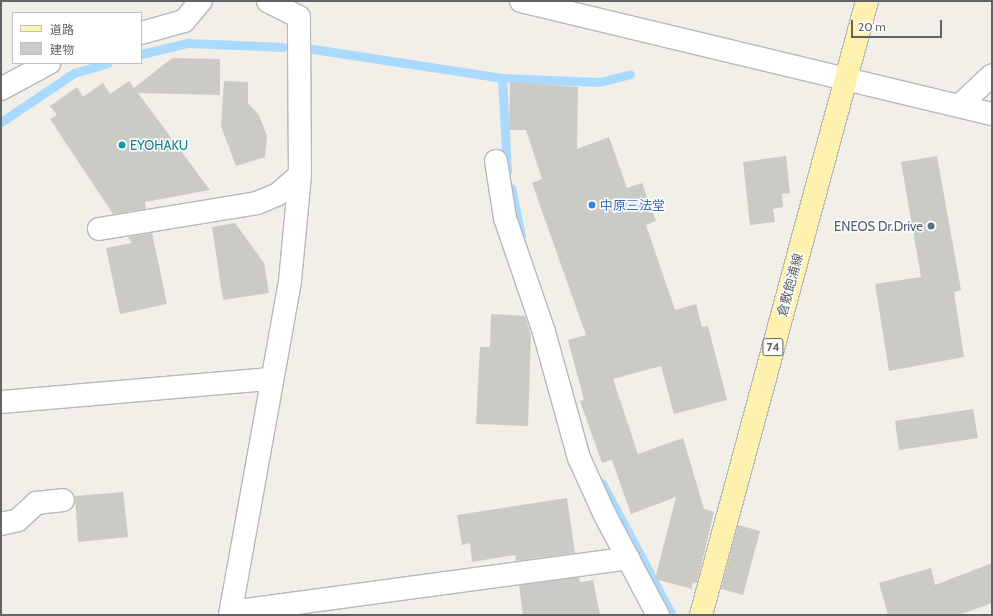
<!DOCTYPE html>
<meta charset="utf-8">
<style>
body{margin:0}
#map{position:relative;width:993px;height:616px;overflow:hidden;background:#f1efe8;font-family:Cabin,"Noto Sans JP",sans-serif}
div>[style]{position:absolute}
.stream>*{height:9px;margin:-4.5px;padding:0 4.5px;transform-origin:4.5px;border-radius:4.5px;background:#aadaff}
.building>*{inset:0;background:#cccac5}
.roads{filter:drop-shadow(1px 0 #b5b8bc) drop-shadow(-1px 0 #b5b8bc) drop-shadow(0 1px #b5b8bc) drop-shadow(0 -1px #b5b8bc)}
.minor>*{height:22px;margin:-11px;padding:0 11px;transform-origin:11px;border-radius:11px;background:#fff}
.major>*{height:22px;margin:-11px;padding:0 11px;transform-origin:11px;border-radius:11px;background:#fff2af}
.dots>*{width:11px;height:11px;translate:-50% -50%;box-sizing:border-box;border:2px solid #fff;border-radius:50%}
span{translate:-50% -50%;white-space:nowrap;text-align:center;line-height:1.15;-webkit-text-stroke:3px #fff;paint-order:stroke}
.shield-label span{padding:1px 3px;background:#fff;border:1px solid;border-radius:3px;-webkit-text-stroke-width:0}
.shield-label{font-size:12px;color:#5f6368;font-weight:700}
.culture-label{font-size:13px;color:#0d838f}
.left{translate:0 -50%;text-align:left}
.shop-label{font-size:13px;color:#366cbe}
.service-label{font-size:13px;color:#4e5e75}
.right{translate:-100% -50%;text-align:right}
.street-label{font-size:13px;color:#5f6368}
.frame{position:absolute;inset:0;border:2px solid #5f6368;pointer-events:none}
.legend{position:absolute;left:12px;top:12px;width:130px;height:52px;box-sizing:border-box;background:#fff;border:1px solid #bfc1c3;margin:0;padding:5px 7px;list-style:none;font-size:12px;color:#5f6368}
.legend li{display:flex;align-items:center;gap:8px;height:20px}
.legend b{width:20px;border:1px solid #bfc1c3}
.scale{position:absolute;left:851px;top:20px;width:91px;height:18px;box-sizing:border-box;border:2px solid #5f6368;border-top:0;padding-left:5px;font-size:12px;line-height:14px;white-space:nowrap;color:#5f6368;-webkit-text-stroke:3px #fff;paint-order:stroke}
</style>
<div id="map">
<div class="stream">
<i style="left:313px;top:49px;width:191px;rotate:8.7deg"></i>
<i style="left:502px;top:78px;width:93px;rotate:86.9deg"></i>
<i style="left:141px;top:54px;width:47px;rotate:-13.4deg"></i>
<i style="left:187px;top:43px;width:96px;rotate:2.4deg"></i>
<i style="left:502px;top:78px;width:97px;rotate:2.4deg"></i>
<i style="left:599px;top:82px;width:32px;rotate:-14deg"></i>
<i style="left:1px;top:122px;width:88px;rotate:-33.9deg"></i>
<i style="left:74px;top:73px;width:35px;rotate:-16deg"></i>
<i style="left:511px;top:188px;width:49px;rotate:78.2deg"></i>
<i style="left:602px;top:483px;width:149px;rotate:62.1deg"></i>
</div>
<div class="building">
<i style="clip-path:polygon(172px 58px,220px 59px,220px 95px,138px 93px,210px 190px,145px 202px,146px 209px,113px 214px,50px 119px,57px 115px,50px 106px,77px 87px,83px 97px,103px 83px,110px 94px,129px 81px,134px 88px)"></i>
<i style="clip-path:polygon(224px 81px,248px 82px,248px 103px,259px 115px,267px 136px,265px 157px,236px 166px,221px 126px)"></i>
<i style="clip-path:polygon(510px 82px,578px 87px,577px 149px,609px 137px,627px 188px,642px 183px,656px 221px,646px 225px,675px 310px,696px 304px,702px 327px,708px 326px,727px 400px,674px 414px,661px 366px,613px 379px,638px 454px,683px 438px,704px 509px,714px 512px,697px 583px,693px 582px,692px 589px,655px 579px,676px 497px,631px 514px,612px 460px,602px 463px,580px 401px,584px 400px,568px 340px,586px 335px,532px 183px,542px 179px,526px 130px,509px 130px)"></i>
<i style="clip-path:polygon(786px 156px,790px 193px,782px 194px,783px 207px,773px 209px,775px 222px,750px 225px,743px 162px)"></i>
<i style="clip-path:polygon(937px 156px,961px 290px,954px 292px,964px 357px,889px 371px,875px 284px,921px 277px,901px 162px)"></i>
<i style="clip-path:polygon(235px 223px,264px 263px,269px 293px,223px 300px,212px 227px)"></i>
<i style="clip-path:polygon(152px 233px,167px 304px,120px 314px,106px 248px,132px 243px,128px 237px)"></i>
<i style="clip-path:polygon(491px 314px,525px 316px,531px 334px,528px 426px,476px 424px,480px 347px,490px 347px)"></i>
<i style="clip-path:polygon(973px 409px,978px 438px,899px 450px,895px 421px)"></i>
<i style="clip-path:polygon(123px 492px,128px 537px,78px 542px,75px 496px)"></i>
<i style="clip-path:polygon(567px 498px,575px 553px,516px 561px,515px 555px,472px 562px,470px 543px,462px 545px,457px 515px)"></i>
<i style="clip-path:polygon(738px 525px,760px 531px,743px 595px,721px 589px)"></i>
<i style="clip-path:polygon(992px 563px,992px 603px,959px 615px,888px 615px,879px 583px,931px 568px,935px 585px)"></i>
<i style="clip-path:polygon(579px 577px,580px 582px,593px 580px,600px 615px,523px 615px,519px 585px)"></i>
</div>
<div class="roads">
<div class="minor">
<i style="left:521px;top:1px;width:484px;rotate:13.5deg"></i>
<i style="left:141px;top:33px;width:45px;rotate:-15.6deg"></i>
<i style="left:184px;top:21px;width:26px;rotate:-50deg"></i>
<i style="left:1px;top:89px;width:55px;rotate:-28.4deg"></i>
<i style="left:959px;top:106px;width:45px;rotate:-43.2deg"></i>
<i style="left:496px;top:161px;width:58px;rotate:81deg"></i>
<i style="left:505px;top:218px;width:120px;rotate:71.1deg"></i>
<i style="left:544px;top:332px;width:131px;rotate:74.5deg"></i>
<i style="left:579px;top:458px;width:63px;rotate:65.5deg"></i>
<i style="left:605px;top:515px;width:113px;rotate:62.1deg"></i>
<i style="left:99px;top:229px;width:160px;rotate:-9.3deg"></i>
<i style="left:257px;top:203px;width:23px;rotate:-23deg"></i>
<i style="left:278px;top:194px;width:29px;rotate:-41deg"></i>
<i style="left:1px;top:402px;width:271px;rotate:-4.9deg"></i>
<i style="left:1px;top:524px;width:17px;rotate:-13deg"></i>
<i style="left:18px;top:520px;width:25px;rotate:-43deg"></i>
<i style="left:36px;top:503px;width:27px;rotate:-6deg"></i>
<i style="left:231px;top:612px;width:401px;rotate:-7.7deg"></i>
<i style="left:230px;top:615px;width:339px;rotate:-79.8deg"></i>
<i style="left:290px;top:281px;width:106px;rotate:-84.6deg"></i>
<i style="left:300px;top:175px;width:158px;rotate:-90.4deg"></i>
<i style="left:299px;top:17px;width:35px;rotate:-153deg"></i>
</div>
<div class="major">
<i style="left:701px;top:615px;width:636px;rotate:-74.87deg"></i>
</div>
</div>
<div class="dots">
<i style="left:122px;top:145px;background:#0f9aa8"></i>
<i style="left:592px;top:205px;background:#3f7fe0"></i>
<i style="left:931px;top:226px;background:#5c6f8a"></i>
</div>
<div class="shield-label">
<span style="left:773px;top:347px">74</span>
</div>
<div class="culture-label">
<span class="left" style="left:130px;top:145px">EYOHAKU</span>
</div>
<div class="shop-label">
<span class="left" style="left:600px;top:205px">中原三法堂</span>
</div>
<div class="service-label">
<span class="right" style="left:923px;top:226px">ENEOS Dr.Drive</span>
</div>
<div class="street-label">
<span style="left:790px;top:285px;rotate:-75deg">倉敷飽浦線</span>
</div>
<div class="frame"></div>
<ul class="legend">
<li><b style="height:5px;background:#fff2af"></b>道路</li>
<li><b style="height:11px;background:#cccac5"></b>建物</li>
</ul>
<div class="scale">20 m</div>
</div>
